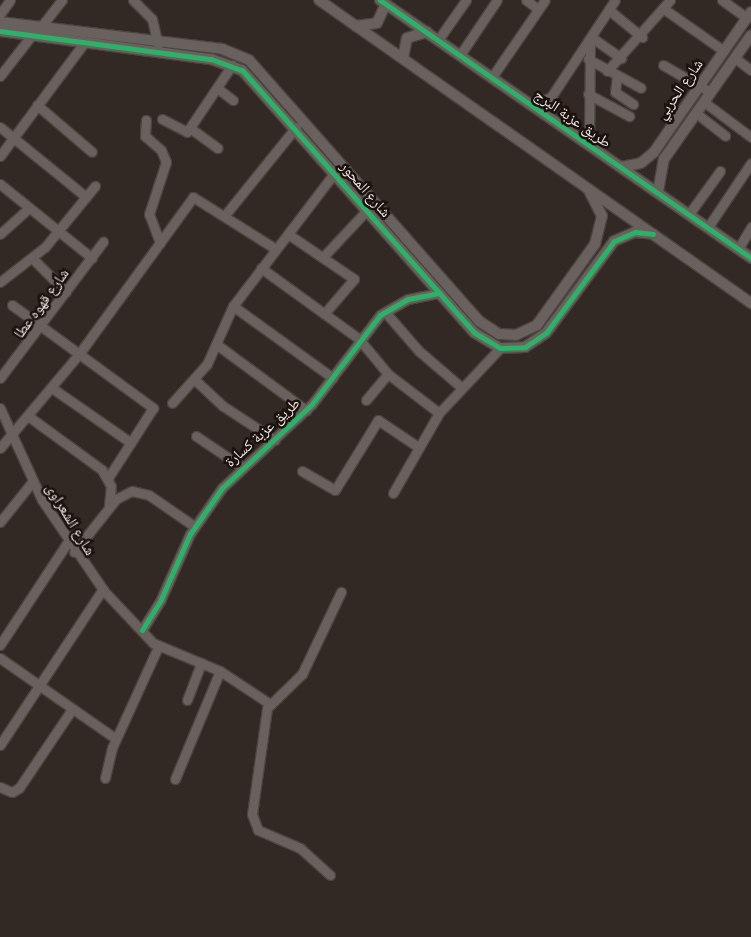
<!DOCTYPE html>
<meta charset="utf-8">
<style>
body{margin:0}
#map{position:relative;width:751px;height:937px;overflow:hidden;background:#322924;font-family:"Golos Text","Noto Naskh Arabic",sans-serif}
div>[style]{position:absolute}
.roads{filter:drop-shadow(1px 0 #4c4440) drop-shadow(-1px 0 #4c4440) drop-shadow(0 1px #4c4440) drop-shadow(0 -1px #4c4440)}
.minor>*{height:9px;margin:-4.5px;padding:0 4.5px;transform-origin:4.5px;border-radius:4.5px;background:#68615d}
.tertiary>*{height:10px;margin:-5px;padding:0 5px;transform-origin:5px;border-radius:5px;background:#68615d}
.cycleway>*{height:5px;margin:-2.5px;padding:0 2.5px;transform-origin:2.5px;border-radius:2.5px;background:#2db169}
span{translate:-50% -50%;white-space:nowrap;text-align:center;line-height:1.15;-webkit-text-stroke:5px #19120e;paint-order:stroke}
.street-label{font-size:15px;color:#f0e5df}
</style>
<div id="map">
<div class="roads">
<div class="minor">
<i style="left:133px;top:0;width:27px;rotate:45deg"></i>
<i style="left:152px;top:19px;width:26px;rotate:77deg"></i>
<i style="left:526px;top:0;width:15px;rotate:37deg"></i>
<i style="left:722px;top:0;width:31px;rotate:36deg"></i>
<i style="left:664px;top:9px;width:73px;rotate:35deg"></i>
<i style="left:609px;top:10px;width:43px;rotate:39.3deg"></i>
<i style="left:0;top:14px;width:17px;rotate:-54deg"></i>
<i style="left:40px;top:28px;width:36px;rotate:-52deg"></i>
<i style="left:591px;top:37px;width:37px;rotate:35deg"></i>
<i style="left:438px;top:40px;width:49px;rotate:-55deg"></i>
<i style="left:460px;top:55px;width:66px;rotate:-56.1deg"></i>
<i style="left:735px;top:58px;width:20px;rotate:37deg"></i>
<i style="left:588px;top:59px;width:60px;rotate:28.7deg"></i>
<i style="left:663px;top:65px;width:54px;rotate:29.9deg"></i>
<i style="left:607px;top:71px;width:95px;rotate:-48.4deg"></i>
<i style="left:0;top:76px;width:51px;rotate:-52.2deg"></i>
<i style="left:617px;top:76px;width:16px;rotate:97deg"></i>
<i style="left:615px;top:92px;width:22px;rotate:34deg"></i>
<i style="left:492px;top:77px;width:93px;rotate:-55.5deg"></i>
<i style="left:217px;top:88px;width:20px;rotate:37deg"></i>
<i style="left:588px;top:94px;width:47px;rotate:28.2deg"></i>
<i style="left:704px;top:102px;width:59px;rotate:36.7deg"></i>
<i style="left:37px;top:105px;width:72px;rotate:40.5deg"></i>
<i style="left:532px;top:105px;width:21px;rotate:-23deg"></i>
<i style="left:551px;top:97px;width:116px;rotate:-56.6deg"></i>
<i style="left:696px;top:113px;width:37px;rotate:38deg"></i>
<i style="left:162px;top:119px;width:28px;rotate:27deg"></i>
<i style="left:187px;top:132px;width:81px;rotate:-56.1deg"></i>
<i style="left:146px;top:120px;width:16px;rotate:94deg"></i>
<i style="left:145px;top:136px;width:21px;rotate:41deg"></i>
<i style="left:161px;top:150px;width:13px;rotate:67deg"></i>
<i style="left:166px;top:162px;width:55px;rotate:108.1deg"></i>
<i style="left:149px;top:214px;width:31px;rotate:69deg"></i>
<i style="left:0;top:127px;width:111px;rotate:39.1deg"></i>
<i style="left:190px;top:128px;width:34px;rotate:36deg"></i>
<i style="left:589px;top:145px;width:102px;rotate:-89.4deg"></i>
<i style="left:0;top:156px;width:141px;rotate:-53.4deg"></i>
<i style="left:0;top:184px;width:118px;rotate:38.8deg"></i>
<i style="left:689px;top:214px;width:53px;rotate:-54.2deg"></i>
<i style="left:225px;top:215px;width:113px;rotate:-51.1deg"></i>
<i style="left:708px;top:227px;width:77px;rotate:-56.1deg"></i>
<i style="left:0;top:234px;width:38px;rotate:-42deg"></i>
<i style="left:288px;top:234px;width:80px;rotate:34.3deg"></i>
<i style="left:354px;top:279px;width:46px;rotate:130.6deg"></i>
<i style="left:738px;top:249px;width:26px;rotate:-59deg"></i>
<i style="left:323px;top:257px;width:64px;rotate:-46.9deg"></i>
<i style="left:32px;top:258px;width:48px;rotate:45deg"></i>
<i style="left:261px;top:268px;width:121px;rotate:35.9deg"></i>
<i style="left:359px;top:339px;width:45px;rotate:50.4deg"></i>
<i style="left:388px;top:374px;width:64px;rotate:37.4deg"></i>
<i style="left:0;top:282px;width:57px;rotate:-37.9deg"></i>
<i style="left:45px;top:247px;width:79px;rotate:-50.7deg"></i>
<i style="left:12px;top:305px;width:175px;rotate:36.1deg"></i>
<i style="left:153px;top:408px;width:83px;rotate:122.7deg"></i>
<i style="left:233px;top:306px;width:123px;rotate:35.8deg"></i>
<i style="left:385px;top:312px;width:52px;rotate:48.9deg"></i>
<i style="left:419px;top:351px;width:55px;rotate:40.6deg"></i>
<i style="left:216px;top:344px;width:112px;rotate:36.3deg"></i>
<i style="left:0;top:378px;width:171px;rotate:-52.9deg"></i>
<i style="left:195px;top:380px;width:38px;rotate:43deg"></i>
<i style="left:223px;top:406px;width:62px;rotate:33.2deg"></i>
<i style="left:52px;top:388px;width:96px;rotate:34.8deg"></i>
<i style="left:366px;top:400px;width:34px;rotate:-50deg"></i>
<i style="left:172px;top:403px;width:52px;rotate:-48.1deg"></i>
<i style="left:207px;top:364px;width:64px;rotate:-65.9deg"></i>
<i style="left:233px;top:306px;width:168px;rotate:-52.7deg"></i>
<i style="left:0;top:408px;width:101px;rotate:65.5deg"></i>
<i style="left:42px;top:500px;width:110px;rotate:55.7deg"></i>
<i style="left:104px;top:591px;width:71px;rotate:46.7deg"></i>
<i style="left:153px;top:643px;width:73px;rotate:22.7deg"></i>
<i style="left:220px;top:671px;width:60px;rotate:33.4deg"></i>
<i style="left:28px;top:416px;width:92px;rotate:36.1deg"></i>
<i style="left:102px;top:470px;width:18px;rotate:61deg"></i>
<i style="left:111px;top:486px;width:20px;rotate:96deg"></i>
<i style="left:196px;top:436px;width:55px;rotate:34deg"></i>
<i style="left:0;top:448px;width:123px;rotate:-50deg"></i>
<i style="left:79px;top:354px;width:194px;rotate:-54deg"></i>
<i style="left:193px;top:197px;width:98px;rotate:32.1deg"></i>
<i style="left:302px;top:471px;width:38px;rotate:30deg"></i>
<i style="left:335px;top:490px;width:82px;rotate:-58.4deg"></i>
<i style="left:378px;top:420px;width:48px;rotate:34deg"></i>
<i style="left:393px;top:493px;width:92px;rotate:-60.1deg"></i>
<i style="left:439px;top:413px;width:89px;rotate:-46.8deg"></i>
<i style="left:0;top:522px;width:51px;rotate:-51.3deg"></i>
<i style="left:74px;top:552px;width:68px;rotate:-51.6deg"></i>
<i style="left:116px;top:499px;width:18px;rotate:-27deg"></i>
<i style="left:132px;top:491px;width:17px;rotate:13deg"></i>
<i style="left:149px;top:495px;width:55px;rotate:34.6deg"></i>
<i style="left:142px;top:630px;width:36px;rotate:-58deg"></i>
<i style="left:161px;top:599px;width:71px;rotate:-66deg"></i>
<i style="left:190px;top:534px;width:56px;rotate:-55.2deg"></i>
<i style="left:222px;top:488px;width:123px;rotate:-43deg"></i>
<i style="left:312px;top:404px;width:112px;rotate:-52.6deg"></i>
<i style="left:380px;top:315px;width:32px;rotate:-30deg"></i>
<i style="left:408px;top:299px;width:32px;rotate:-11deg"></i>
<i style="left:0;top:645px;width:126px;rotate:-56.7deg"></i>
<i style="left:0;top:658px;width:141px;rotate:34.9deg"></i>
<i style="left:187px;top:700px;width:40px;rotate:-69deg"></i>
<i style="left:0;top:745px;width:187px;rotate:-56.6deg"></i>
<i style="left:105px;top:778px;width:31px;rotate:-77deg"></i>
<i style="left:112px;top:748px;width:111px;rotate:-65.5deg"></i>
<i style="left:175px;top:779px;width:117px;rotate:-67.4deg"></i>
<i style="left:0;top:787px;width:13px;rotate:23deg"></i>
<i style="left:12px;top:792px;width:8px;rotate:-30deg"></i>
<i style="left:19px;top:788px;width:95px;rotate:-56.1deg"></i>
<i style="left:330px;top:875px;width:40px;rotate:-138deg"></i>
<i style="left:300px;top:848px;width:46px;rotate:-156.8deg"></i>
<i style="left:258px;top:830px;width:17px;rotate:-111deg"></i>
<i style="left:252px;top:814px;width:107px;rotate:-81.9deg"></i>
<i style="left:267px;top:708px;width:49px;rotate:-44.2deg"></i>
<i style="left:302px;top:674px;width:91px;rotate:-64.6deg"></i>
</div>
<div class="tertiary">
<i style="left:319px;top:0;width:528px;rotate:35.05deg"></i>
<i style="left:380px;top:0;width:452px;rotate:34.8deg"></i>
<i style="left:0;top:22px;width:224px;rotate:6.9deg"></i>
<i style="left:222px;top:49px;width:29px;rotate:22deg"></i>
<i style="left:249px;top:60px;width:348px;rotate:48.6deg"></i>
<i style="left:479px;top:321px;width:24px;rotate:33deg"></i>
<i style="left:499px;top:334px;width:17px;rotate:3deg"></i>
<i style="left:516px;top:335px;width:23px;rotate:-25deg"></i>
<i style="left:537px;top:325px;width:100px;rotate:-54.4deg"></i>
<i style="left:595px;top:244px;width:29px;rotate:-76deg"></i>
<i style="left:602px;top:216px;width:29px;rotate:-117deg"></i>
<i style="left:356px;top:26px;width:21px;rotate:-8deg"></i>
<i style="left:377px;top:23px;width:21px;rotate:-65deg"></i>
<i style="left:0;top:31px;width:213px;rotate:7.6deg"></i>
<i style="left:211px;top:59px;width:33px;rotate:20deg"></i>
<i style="left:242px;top:70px;width:351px;rotate:48.5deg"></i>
<i style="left:475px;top:333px;width:29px;rotate:31deg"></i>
<i style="left:500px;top:348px;width:25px;rotate:-2deg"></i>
<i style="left:525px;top:347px;width:25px;rotate:-34deg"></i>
<i style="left:546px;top:333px;width:114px;rotate:-53.5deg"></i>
<i style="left:614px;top:241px;width:23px;rotate:-23deg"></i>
<i style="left:635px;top:232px;width:18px;rotate:6deg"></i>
<i style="left:403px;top:58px;width:20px;rotate:-79deg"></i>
<i style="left:407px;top:38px;width:21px;rotate:-17deg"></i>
<i style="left:622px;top:167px;width:19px;rotate:-12deg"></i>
<i style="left:641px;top:163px;width:17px;rotate:-40deg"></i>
<i style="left:654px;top:152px;width:170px;rotate:-55.3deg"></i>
<i style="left:658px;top:192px;width:34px;rotate:-80deg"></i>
<i style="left:664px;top:159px;width:151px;rotate:-54.9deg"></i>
</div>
</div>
<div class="cycleway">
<i style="left:380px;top:0;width:452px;rotate:34.8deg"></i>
<i style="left:0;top:31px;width:213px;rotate:7.6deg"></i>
<i style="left:211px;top:59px;width:33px;rotate:20deg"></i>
<i style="left:242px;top:70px;width:351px;rotate:48.5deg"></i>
<i style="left:475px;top:333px;width:29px;rotate:31deg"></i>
<i style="left:500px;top:348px;width:25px;rotate:-2deg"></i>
<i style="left:525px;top:347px;width:25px;rotate:-34deg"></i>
<i style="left:546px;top:333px;width:114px;rotate:-53.5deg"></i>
<i style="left:614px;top:241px;width:23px;rotate:-23deg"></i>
<i style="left:635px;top:232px;width:18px;rotate:6deg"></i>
<i style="left:142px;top:630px;width:36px;rotate:-58deg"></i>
<i style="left:161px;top:599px;width:71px;rotate:-66deg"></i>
<i style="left:190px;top:534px;width:56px;rotate:-55.2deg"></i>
<i style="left:222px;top:488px;width:123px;rotate:-43deg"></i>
<i style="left:312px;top:404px;width:112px;rotate:-52.6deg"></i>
<i style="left:380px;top:315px;width:32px;rotate:-30deg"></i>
<i style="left:408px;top:299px;width:32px;rotate:-11deg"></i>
</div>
<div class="street-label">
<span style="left:679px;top:89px;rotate:-55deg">شارع الحربي</span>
<span style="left:573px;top:118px;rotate:35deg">طريق عزبة البرج</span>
<span style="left:366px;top:189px;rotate:49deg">شارع المحور</span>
<span style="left:41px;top:303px;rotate:-54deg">شارع قهوه عطا</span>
<span style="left:262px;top:432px;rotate:-42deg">طريق عزبة كسارة</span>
<span style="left:71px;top:519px;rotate:59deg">شارع الشعراوى</span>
</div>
</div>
